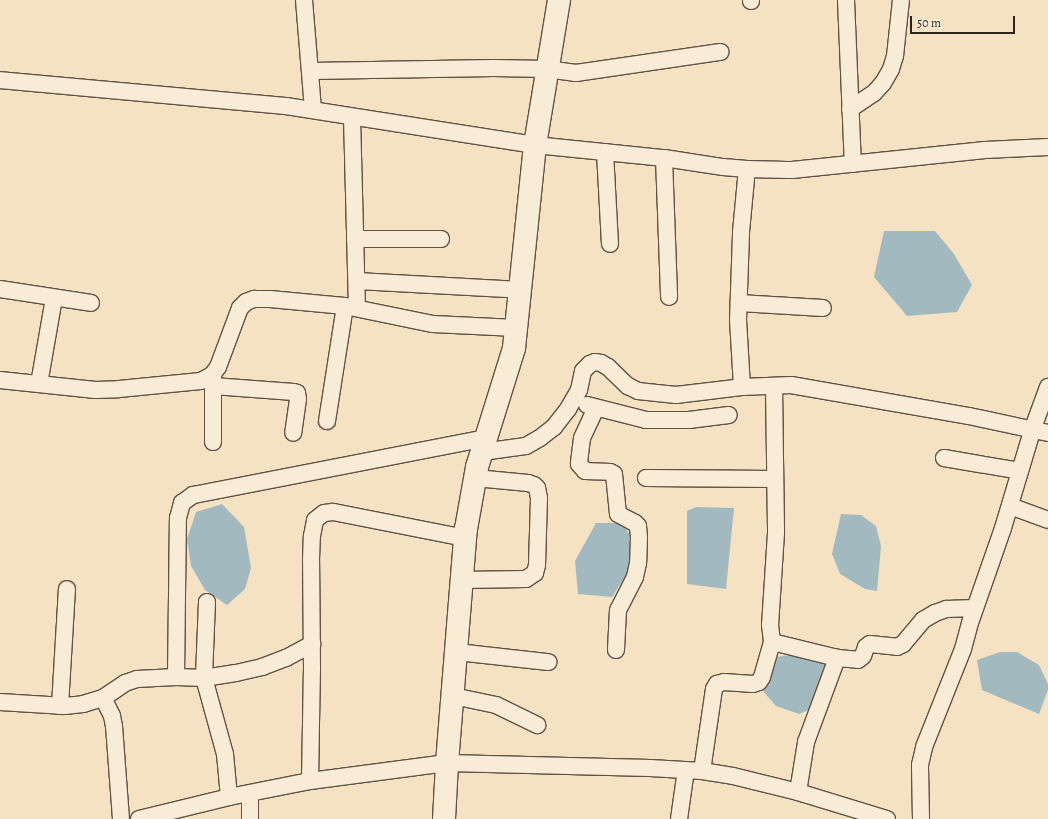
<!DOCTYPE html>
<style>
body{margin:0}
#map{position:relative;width:1048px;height:819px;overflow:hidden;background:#f4e2c2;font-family:Alegreya,serif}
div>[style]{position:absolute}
.water>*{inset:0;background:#a2babf}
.roads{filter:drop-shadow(1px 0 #605346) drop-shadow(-1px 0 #605346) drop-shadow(0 1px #605346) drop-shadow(0 -1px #605346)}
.street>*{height:16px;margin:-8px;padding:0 8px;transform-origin:8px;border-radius:8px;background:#f8ecd7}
.secondary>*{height:22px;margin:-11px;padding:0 11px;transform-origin:11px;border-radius:11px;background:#f8ecd7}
span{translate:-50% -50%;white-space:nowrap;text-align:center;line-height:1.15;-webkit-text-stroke:3.5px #f8ecd7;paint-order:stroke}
.scale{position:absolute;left:910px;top:16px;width:105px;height:18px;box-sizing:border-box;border:2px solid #2f231c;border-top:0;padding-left:5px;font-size:12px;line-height:14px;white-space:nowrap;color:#2f231c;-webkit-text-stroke:3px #f8ecd7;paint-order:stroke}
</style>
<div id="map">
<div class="water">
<i style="clip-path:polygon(884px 231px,935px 231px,954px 254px,972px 285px,957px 312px,907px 316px,874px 277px)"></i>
<i style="clip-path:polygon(222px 504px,244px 527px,251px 568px,245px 589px,227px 605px,205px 590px,191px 566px,187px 539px,196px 512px)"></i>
<i style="clip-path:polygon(696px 507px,734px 508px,726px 589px,687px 584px,687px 511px)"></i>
<i style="clip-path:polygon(841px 514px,861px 515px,876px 526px,881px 546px,877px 591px,865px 589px,840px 574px,832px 554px)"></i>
<i style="clip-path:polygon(596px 523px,623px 523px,633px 541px,633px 564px,612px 597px,578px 594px,575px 561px)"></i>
<i style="clip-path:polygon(1000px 652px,1017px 652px,1039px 665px,1048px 684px,1048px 690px,1039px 714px,982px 690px,977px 660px)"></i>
<i style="clip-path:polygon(797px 654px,830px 664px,816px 707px,799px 714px,776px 706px,763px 691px,769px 658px)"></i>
</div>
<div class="roads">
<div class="street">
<i style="left:304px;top:0;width:110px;rotate:85.3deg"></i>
<i style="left:751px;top:0;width:1px;rotate:90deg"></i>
<i style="left:846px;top:0;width:164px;rotate:87.6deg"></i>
<i style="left:310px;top:71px;width:184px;rotate:-0.9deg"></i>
<i style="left:494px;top:68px;width:53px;rotate:1.1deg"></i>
<i style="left:547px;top:69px;width:29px;rotate:8deg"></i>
<i style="left:576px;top:73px;width:146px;rotate:-8.3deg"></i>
<i style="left:0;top:80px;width:287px;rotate:5.2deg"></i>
<i style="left:286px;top:106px;width:252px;rotate:8.9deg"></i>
<i style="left:535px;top:145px;width:130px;rotate:5.8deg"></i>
<i style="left:664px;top:158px;width:60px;rotate:8.7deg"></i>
<i style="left:723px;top:167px;width:24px;rotate:5deg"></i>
<i style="left:747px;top:169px;width:45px;rotate:1.3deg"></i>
<i style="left:792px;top:170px;width:194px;rotate:-5.9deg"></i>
<i style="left:985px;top:150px;width:63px;rotate:-2.7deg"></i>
<i style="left:850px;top:109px;width:29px;rotate:-34deg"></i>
<i style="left:874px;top:93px;width:13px;rotate:-48deg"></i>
<i style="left:883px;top:83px;width:16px;rotate:-60deg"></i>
<i style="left:891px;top:69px;width:14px;rotate:-73deg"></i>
<i style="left:895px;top:56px;width:56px;rotate:-83.9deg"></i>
<i style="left:352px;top:117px;width:191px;rotate:88.5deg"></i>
<i style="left:605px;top:152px;width:92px;rotate:86.9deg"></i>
<i style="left:664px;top:158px;width:139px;rotate:87.9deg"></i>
<i style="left:355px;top:239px;width:86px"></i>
<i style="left:357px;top:281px;width:164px;rotate:3.1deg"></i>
<i style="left:0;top:289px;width:92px;rotate:8.7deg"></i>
<i style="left:739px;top:303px;width:84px;rotate:3.4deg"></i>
<i style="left:213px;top:376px;width:66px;rotate:90deg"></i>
<i style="left:0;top:380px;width:96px;rotate:6deg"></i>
<i style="left:95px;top:390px;width:24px;rotate:-2deg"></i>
<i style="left:119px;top:389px;width:82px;rotate:-5.6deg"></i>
<i style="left:201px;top:381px;width:13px;rotate:-29deg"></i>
<i style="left:212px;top:375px;width:10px;rotate:-53deg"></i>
<i style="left:218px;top:367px;width:63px;rotate:-69.6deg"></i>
<i style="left:240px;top:308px;width:8px;rotate:-45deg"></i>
<i style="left:246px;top:302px;width:9px;rotate:-21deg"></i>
<i style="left:254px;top:299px;width:16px"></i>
<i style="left:270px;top:299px;width:75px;rotate:5.3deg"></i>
<i style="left:345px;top:306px;width:90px;rotate:11.6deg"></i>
<i style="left:433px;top:324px;width:83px;rotate:2.8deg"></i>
<i style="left:39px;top:384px;width:87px;rotate:-80.1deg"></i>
<i style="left:213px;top:386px;width:81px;rotate:4.2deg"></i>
<i style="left:294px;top:392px;width:3px;rotate:18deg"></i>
<i style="left:297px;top:393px;width:6px;rotate:81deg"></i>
<i style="left:298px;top:399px;width:34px;rotate:98deg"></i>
<i style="left:774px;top:386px;width:147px;rotate:89.2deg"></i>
<i style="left:776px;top:533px;width:92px;rotate:93.7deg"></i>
<i style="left:770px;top:625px;width:17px;rotate:83deg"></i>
<i style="left:772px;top:642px;width:67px;rotate:13.8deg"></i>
<i style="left:742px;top:387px;width:67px;rotate:-93.4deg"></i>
<i style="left:738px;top:320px;width:88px;rotate:-88deg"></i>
<i style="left:741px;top:232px;width:63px;rotate:-84.6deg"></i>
<i style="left:587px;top:405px;width:61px;rotate:14.3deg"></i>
<i style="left:646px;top:420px;width:43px"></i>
<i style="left:689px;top:420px;width:40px;rotate:-7.1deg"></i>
<i style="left:596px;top:408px;width:33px;rotate:115deg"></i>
<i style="left:582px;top:438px;width:26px;rotate:97deg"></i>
<i style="left:579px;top:464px;width:9px;rotate:49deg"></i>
<i style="left:585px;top:471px;width:25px;rotate:2deg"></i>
<i style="left:610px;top:472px;width:4px;rotate:27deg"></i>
<i style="left:614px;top:474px;width:40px;rotate:84.3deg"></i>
<i style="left:618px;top:514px;width:19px;rotate:28deg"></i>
<i style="left:635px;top:523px;width:4px;rotate:45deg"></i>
<i style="left:638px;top:526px;width:12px;rotate:85deg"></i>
<i style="left:639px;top:538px;width:25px;rotate:92deg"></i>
<i style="left:638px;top:563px;width:14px;rotate:102deg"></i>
<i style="left:635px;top:577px;width:37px;rotate:117deg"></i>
<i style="left:618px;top:610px;width:40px;rotate:92.9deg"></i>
<i style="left:327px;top:421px;width:116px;rotate:-81.1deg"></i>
<i style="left:482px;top:452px;width:44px;rotate:-7.8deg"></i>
<i style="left:526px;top:446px;width:16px;rotate:-30deg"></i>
<i style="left:540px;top:438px;width:18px;rotate:-38deg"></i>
<i style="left:554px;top:427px;width:23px;rotate:-52deg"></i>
<i style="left:568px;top:409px;width:22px;rotate:-60deg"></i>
<i style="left:579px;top:390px;width:19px;rotate:-78deg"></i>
<i style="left:583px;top:371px;width:10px;rotate:-45deg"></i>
<i style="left:590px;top:364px;width:5px;rotate:-22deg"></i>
<i style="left:595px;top:362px;width:6px;rotate:9deg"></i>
<i style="left:601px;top:363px;width:8px;rotate:30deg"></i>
<i style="left:608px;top:367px;width:28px;rotate:44deg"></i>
<i style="left:628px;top:386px;width:11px;rotate:27deg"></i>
<i style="left:638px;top:391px;width:38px;rotate:6deg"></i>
<i style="left:676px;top:395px;width:66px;rotate:-6.9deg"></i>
<i style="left:742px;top:387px;width:49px;rotate:-2.3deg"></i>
<i style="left:791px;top:385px;width:181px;rotate:9.9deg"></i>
<i style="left:969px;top:416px;width:81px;rotate:12.1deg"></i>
<i style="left:944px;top:458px;width:77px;rotate:9.7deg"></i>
<i style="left:646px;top:478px;width:129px;rotate:0.4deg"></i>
<i style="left:1010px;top:506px;width:40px;rotate:20.2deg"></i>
<i style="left:462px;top:580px;width:64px;rotate:-0.9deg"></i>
<i style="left:526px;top:579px;width:11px;rotate:-34deg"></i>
<i style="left:535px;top:573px;width:8px;rotate:-76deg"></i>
<i style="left:537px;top:565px;width:67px;rotate:-88.3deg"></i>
<i style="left:539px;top:498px;width:10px;rotate:-101deg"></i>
<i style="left:537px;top:488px;width:4px;rotate:-135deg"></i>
<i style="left:534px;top:485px;width:6px;rotate:-162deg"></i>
<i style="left:528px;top:483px;width:53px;rotate:-174.6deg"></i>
<i style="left:207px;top:602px;width:76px;rotate:92.3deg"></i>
<i style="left:204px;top:678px;width:79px;rotate:74.6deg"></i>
<i style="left:225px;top:754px;width:43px;rotate:84.7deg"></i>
<i style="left:457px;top:652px;width:92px;rotate:6.3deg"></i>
<i style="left:176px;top:677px;width:159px;rotate:-89.3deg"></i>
<i style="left:178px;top:518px;width:16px;rotate:-75deg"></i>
<i style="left:182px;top:503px;width:14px;rotate:-36deg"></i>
<i style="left:193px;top:495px;width:298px;rotate:-11deg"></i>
<i style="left:453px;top:696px;width:44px;rotate:11.8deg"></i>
<i style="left:496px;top:705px;width:46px;rotate:26deg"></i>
<i style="left:103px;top:698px;width:20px;rotate:63deg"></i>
<i style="left:112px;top:716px;width:10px;rotate:79deg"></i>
<i style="left:114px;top:726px;width:93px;rotate:85.7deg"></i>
<i style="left:0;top:702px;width:65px;rotate:3.5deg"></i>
<i style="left:65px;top:706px;width:18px;rotate:-6deg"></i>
<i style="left:83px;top:704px;width:21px;rotate:-17deg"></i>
<i style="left:103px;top:698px;width:27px;rotate:-34deg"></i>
<i style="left:125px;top:683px;width:13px;rotate:-18deg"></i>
<i style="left:137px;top:679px;width:39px;rotate:-3deg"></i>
<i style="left:176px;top:677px;width:28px;rotate:2deg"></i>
<i style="left:204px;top:678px;width:32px;rotate:-9deg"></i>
<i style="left:236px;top:673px;width:27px;rotate:-13deg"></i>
<i style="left:262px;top:667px;width:26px;rotate:-21deg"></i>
<i style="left:286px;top:658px;width:30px;rotate:-28deg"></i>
<i style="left:60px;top:706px;width:117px;rotate:-86.6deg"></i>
<i style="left:702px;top:771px;width:83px;rotate:-81.7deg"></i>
<i style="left:714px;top:689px;width:6px;rotate:-59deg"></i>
<i style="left:717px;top:684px;width:7px;rotate:-16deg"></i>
<i style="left:724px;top:682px;width:29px;rotate:4deg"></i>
<i style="left:753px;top:684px;width:6px;rotate:-18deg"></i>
<i style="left:759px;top:682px;width:6px;rotate:-59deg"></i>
<i style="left:762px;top:677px;width:36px;rotate:-74deg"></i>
<i style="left:310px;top:781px;width:113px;rotate:-89deg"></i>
<i style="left:312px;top:668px;width:108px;rotate:-90.5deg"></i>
<i style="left:311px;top:560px;width:24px;rotate:-88deg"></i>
<i style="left:312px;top:536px;width:16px;rotate:-79deg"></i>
<i style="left:315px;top:520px;width:11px;rotate:-38deg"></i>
<i style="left:324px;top:513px;width:9px;rotate:-6deg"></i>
<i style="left:333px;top:512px;width:135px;rotate:11.1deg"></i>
<i style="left:798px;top:792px;width:51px;rotate:-80.9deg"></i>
<i style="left:806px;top:742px;width:90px;rotate:-69.7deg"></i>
<i style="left:837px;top:658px;width:21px;rotate:5deg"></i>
<i style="left:858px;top:660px;width:6px;rotate:-39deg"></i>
<i style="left:863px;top:656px;width:9px;rotate:-72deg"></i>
<i style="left:866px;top:647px;width:5px;rotate:-37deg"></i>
<i style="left:870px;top:644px;width:27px;rotate:6deg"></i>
<i style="left:897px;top:647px;width:7px;rotate:-27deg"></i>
<i style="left:903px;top:644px;width:31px;rotate:-50deg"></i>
<i style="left:923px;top:620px;width:14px;rotate:-30deg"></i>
<i style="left:935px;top:613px;width:12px;rotate:-20deg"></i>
<i style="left:946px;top:609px;width:29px;rotate:-2deg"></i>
<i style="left:139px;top:819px;width:93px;rotate:-13.7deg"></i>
<i style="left:229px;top:797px;width:83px;rotate:-11.2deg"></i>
<i style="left:310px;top:781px;width:138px;rotate:-7.5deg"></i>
<i style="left:447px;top:763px;width:203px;rotate:1.4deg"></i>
<i style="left:650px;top:768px;width:52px;rotate:3.3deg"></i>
<i style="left:702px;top:771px;width:31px;rotate:9deg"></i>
<i style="left:733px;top:776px;width:67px;rotate:13.8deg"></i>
<i style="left:798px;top:792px;width:93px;rotate:16.9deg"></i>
<i style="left:250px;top:819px;width:25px;rotate:-90deg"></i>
<i style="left:679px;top:819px;width:49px;rotate:-81.9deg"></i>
<i style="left:921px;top:819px;width:54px;rotate:-91.1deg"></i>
<i style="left:920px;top:765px;width:18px;rotate:-77deg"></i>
<i style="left:924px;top:747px;width:105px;rotate:-68.3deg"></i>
<i style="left:963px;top:649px;width:30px;rotate:-75deg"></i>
<i style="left:971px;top:620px;width:97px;rotate:-70.8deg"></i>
<i style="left:1003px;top:528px;width:104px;rotate:-73.3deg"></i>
<i style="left:1033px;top:428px;width:44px;rotate:-69.9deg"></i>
</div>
<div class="secondary">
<i style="left:444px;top:819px;width:56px;rotate:-86.9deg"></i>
<i style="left:447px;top:763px;width:235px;rotate:-85.4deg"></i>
<i style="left:466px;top:529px;width:63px;rotate:-79.9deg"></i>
<i style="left:477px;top:467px;width:125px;rotate:-72.7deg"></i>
<i style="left:514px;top:348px;width:204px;rotate:-84.1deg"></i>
<i style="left:535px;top:145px;width:147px;rotate:-80.6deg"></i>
</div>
</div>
<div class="scale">50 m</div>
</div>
